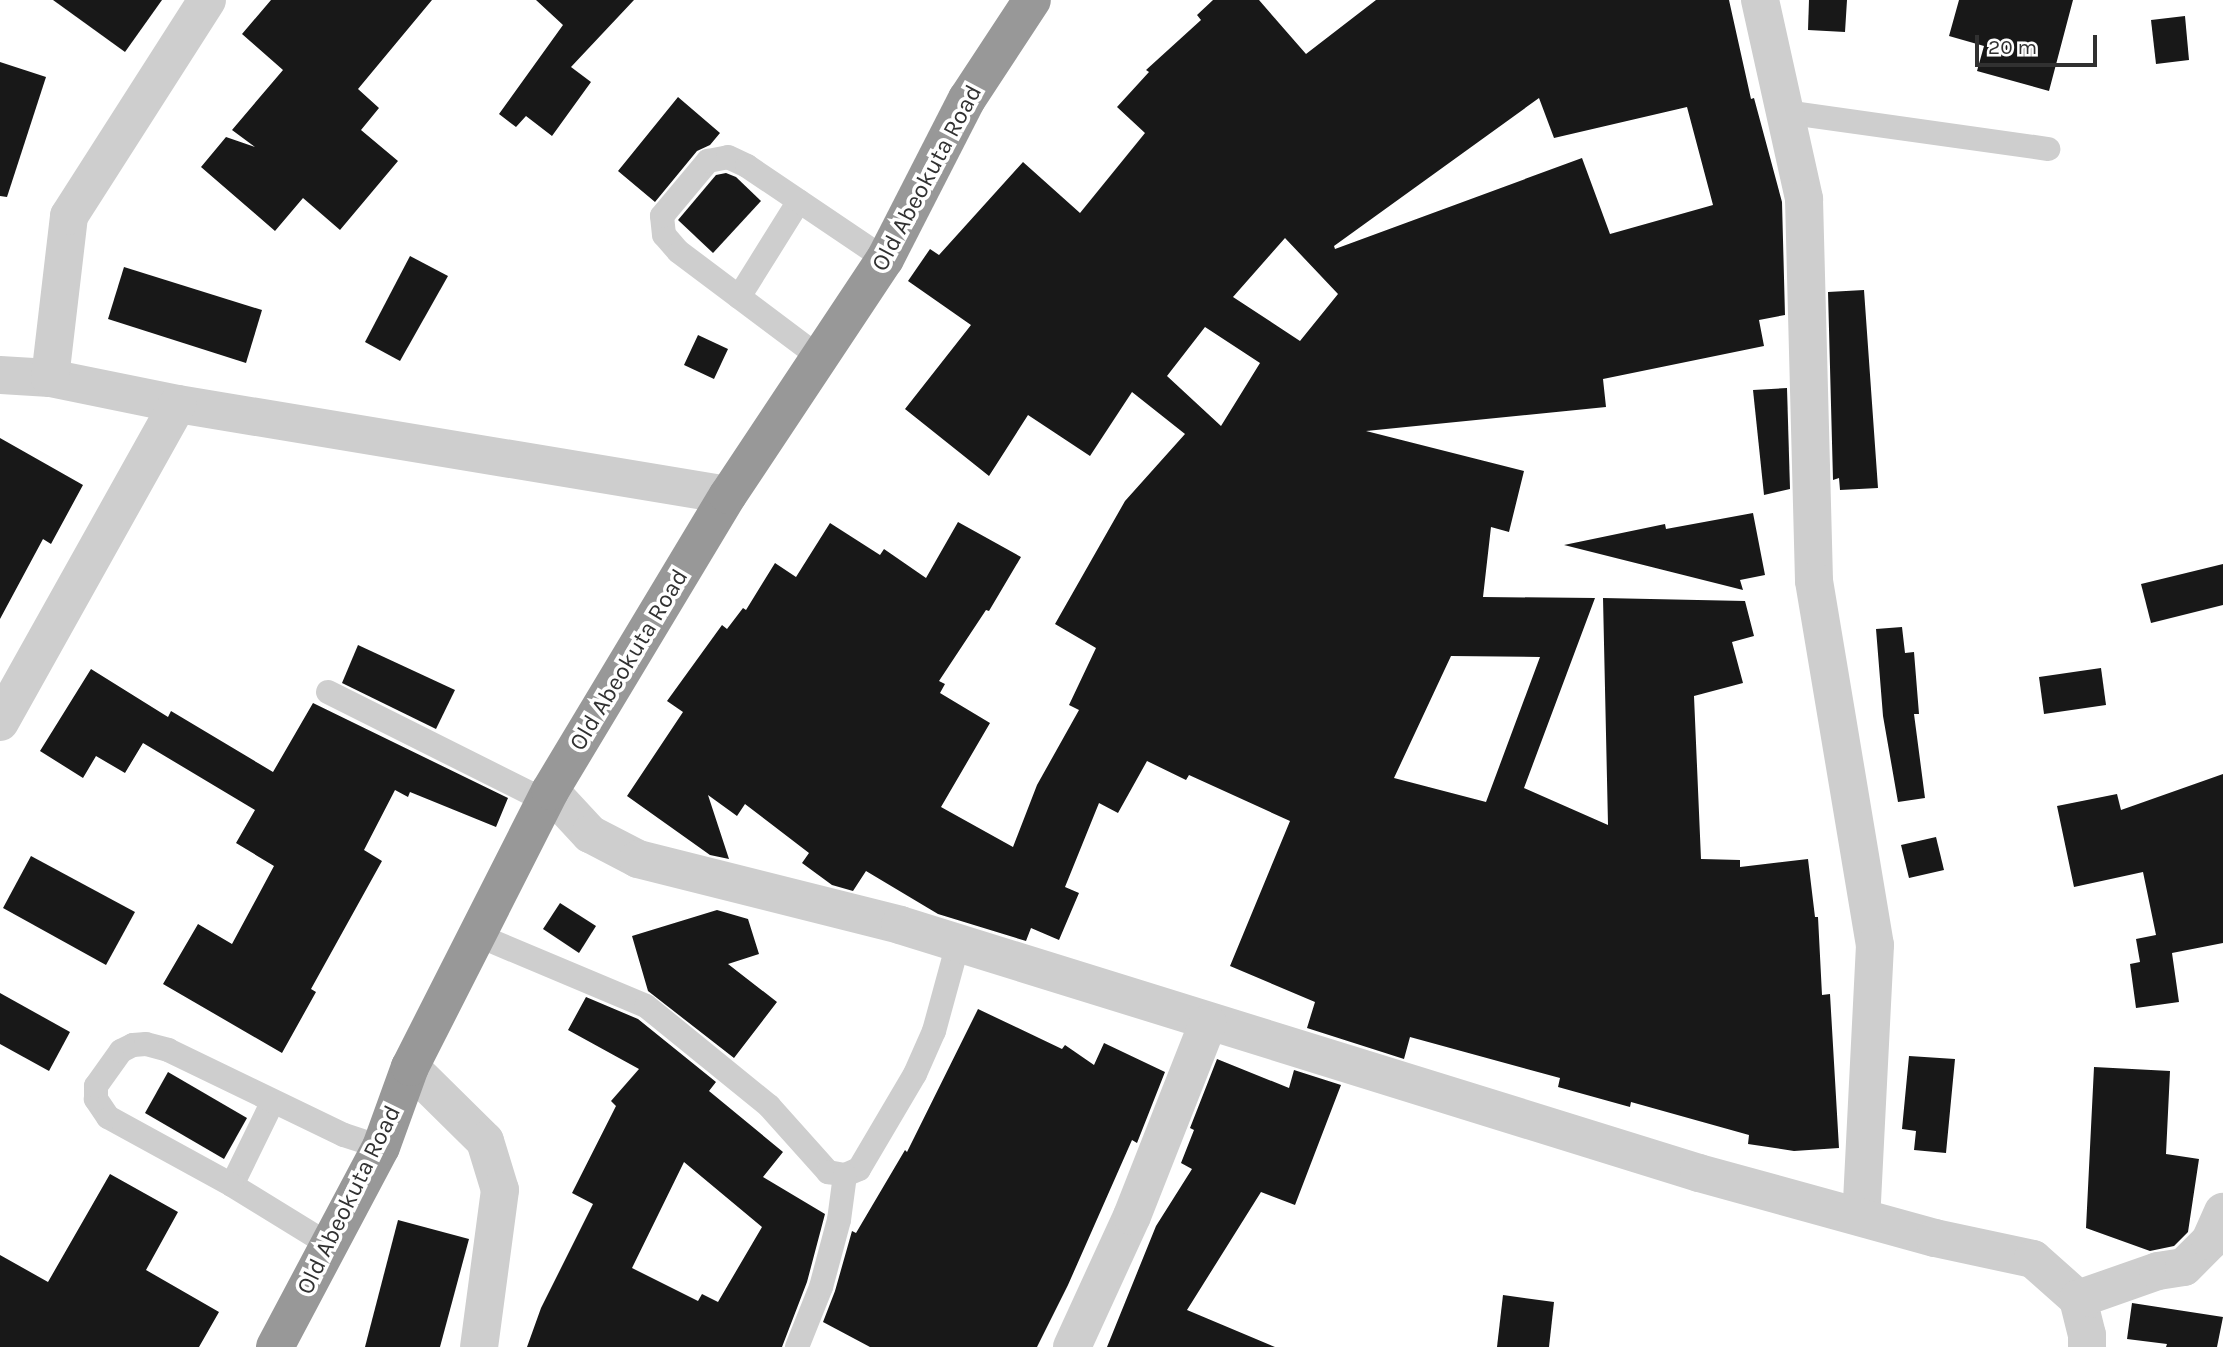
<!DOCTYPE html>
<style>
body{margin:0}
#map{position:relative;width:2223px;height:1347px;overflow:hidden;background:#fff;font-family:Karla,sans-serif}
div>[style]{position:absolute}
.building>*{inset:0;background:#181818}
.lane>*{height:24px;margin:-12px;padding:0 12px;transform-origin:12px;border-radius:12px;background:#cecece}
.street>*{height:38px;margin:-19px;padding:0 19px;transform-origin:19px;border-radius:19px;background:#cecece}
.highway>*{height:38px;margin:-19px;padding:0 19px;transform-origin:19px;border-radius:19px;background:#989898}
span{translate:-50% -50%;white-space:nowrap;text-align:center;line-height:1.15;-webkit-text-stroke:7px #fff;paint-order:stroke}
.street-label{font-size:24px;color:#313131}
.scale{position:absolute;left:1975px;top:35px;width:122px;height:32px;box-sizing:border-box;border:4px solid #313131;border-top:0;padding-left:9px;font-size:21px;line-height:24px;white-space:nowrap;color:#313131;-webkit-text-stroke:5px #fff;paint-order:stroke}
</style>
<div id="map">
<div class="building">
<i style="clip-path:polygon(53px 0,162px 0,125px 52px)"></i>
<i style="clip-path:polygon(271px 0,432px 0,358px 89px,379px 108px,361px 130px,398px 161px,340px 230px,303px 198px,275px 231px,201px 167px,226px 137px,255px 147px,232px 130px,283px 70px,242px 34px)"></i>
<i style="clip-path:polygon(536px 0,634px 0,571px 67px,591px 82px,552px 136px,526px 116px,516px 127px,499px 114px,563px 25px)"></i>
<i style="clip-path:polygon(evenodd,1213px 0,1259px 0,1306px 54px,1376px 0,1729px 0,1751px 99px,1754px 98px,1782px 202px,1785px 315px,1759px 320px,1764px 346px,1603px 379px,1606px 407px,1366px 431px,1524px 471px,1509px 532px,1491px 527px,1483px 597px,1595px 598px,1524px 788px,1608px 825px,1603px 598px,1745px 601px,1754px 636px,1732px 642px,1743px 683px,1694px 696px,1701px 859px,1740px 860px,1740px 867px,1808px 859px,1815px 917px,1818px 917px,1822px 995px,1830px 994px,1839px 1148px,1794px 1151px,1748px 1144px,1749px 1135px,1631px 1102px,1630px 1107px,1558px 1087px,1560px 1078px,1410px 1037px,1404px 1059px,1307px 1028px,1315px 1002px,1230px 966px,1290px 821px,1189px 775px,1186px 780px,1147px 761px,1118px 813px,1099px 803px,1065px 887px,1079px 893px,1059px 940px,1031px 928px,1026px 941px,938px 914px,866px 871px,853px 891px,832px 885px,802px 863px,809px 853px,745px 804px,737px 816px,708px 795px,729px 859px,710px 855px,627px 796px,683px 712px,667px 701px,722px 625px,727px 629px,743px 608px,746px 610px,775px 563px,796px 577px,830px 523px,880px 555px,884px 549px,926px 578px,958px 522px,1021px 557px,989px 611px,986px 610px,939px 681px,945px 684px,940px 693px,990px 723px,941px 807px,1013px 847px,1037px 785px,1079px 710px,1069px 705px,1096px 648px,1055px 624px,1125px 501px,1185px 434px,1132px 392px,1090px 456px,1028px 415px,989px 476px,905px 409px,971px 325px,908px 281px,930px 249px,939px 255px,1023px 162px,1080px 213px,1145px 133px,1117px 107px,1149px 72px,1146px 70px,1201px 20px,1197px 15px,1213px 0,1539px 98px,1554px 138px,1687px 107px,1713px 205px,1610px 234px,1582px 158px,1335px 249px,1334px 246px,1539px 98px,1213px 0,1285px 238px,1338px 294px,1300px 341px,1233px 297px,1285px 238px,1213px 0,1205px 327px,1260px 363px,1221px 426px,1167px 376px,1205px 327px,1213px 0,1451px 656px,1540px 657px,1486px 802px,1394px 778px,1451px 656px)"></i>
<i style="clip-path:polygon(1809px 0,1847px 0,1845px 32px,1808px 30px)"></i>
<i style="clip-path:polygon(1959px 0,2073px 0,2049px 91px,1977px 71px,1984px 46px,1949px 36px)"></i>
<i style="clip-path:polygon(2185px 16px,2189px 60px,2156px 64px,2151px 20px)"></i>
<i style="clip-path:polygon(0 62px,46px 77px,7px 197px,0 196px)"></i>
<i style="clip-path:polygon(678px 97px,720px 133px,710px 145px,697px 151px,655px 202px,618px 171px)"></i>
<i style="clip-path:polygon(726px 173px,736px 177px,761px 201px,713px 253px,678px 220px,716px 175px)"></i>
<i style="clip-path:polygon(410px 256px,448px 276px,400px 361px,365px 342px)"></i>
<i style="clip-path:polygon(124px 267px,262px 310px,246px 363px,108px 319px)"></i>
<i style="clip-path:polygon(1864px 290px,1878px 488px,1840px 490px,1839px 478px,1833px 480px,1828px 292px)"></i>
<i style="clip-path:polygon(698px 335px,728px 349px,714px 379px,684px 365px)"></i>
<i style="clip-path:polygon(1787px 388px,1790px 489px,1764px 495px,1753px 390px)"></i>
<i style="clip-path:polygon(0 438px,83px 485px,51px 544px,43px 539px,0 619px)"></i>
<i style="clip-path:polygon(1753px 513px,1765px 575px,1740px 580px,1743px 590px,1564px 545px,1665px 524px,1666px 529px)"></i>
<i style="clip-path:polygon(2223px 564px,2223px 605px,2151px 623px,2141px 584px)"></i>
<i style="clip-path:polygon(1902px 627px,1905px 653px,1914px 652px,1919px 714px,1914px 714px,1925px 798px,1898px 802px,1883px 716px,1876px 629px)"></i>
<i style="clip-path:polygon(358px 645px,455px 690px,436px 729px,342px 683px)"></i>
<i style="clip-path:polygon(2101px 668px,2106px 705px,2044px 714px,2039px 677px)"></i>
<i style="clip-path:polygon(91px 669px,168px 717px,171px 711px,273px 772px,313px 703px,508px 798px,496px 827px,410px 792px,408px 797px,395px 790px,364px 850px,382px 861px,311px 989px,316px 992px,282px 1053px,163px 984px,198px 924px,232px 944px,274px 866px,236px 843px,255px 810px,143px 743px,125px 773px,96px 756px,83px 778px,40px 751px)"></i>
<i style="clip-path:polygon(2223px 774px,2223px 943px,2172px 953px,2179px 1002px,2136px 1008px,2130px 964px,2140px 962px,2136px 939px,2156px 935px,2143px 872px,2074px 887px,2057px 806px,2117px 794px,2121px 810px)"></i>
<i style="clip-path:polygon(1936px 837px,1944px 870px,1909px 878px,1901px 845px)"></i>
<i style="clip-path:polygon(31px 856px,135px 912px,106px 965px,3px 908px)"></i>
<i style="clip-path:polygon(560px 903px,596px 926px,579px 953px,543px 929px)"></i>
<i style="clip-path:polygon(717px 910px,748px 919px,759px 954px,728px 964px,777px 1002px,734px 1058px,648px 991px,632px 936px)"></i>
<i style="clip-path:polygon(0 993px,70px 1032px,49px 1071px,0 1044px)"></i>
<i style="clip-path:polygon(evenodd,586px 997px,638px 1019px,716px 1082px,709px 1091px,783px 1152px,763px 1177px,825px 1214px,807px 1282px,782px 1347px,527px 1347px,541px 1308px,593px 1204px,572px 1193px,616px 1106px,611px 1101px,639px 1069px,568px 1030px,586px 997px,684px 1162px,762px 1227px,718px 1302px,702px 1294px,698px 1301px,632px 1268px,684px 1162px)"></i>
<i style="clip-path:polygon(978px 1009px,1062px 1049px,1065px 1045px,1094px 1065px,1104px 1043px,1165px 1072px,1137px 1143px,1132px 1140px,1068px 1285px,1037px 1347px,870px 1347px,823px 1322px,835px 1291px,852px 1231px,856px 1233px,905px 1150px,907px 1152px)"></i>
<i style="clip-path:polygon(1909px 1056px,1955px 1059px,1946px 1153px,1914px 1150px,1916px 1131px,1902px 1129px)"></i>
<i style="clip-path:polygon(1217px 1059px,1289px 1088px,1294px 1070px,1341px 1085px,1295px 1205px,1261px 1192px,1187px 1310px,1275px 1347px,1107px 1347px,1156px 1226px,1192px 1169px,1181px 1163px,1194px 1130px,1190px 1128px)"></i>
<i style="clip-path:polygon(2094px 1067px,2170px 1071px,2166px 1154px,2199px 1159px,2188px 1232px,2174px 1246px,2150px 1251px,2086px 1228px)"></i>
<i style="clip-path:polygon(168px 1072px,247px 1118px,224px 1159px,145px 1113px)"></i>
<i style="clip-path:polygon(110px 1174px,178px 1212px,146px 1270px,219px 1312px,199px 1347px,0 1347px,0 1255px,48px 1282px)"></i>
<i style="clip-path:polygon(398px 1220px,469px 1239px,440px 1347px,365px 1347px)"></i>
<i style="clip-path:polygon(1503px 1295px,1554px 1302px,1549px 1347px,1497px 1347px)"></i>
<i style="clip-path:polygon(2132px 1303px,2223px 1317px,2217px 1347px,2166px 1347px,2167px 1344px,2127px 1339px)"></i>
</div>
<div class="lane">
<i style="left:1785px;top:112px;width:266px;rotate:8deg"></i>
<i style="left:739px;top:297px;width:113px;rotate:-58deg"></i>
<i style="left:819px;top:357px;width:176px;rotate:-143.1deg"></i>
<i style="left:678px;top:251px;width:21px;rotate:-131deg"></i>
<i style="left:664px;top:235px;width:19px;rotate:-96deg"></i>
<i style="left:662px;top:216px;width:72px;rotate:-50.1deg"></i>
<i style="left:708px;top:161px;width:20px;rotate:-11deg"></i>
<i style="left:728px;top:157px;width:21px;rotate:25deg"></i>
<i style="left:747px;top:166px;width:166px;rotate:34deg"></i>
<i style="left:328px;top:692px;width:244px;rotate:26.6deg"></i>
<i style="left:477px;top:935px;width:183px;rotate:22.8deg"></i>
<i style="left:646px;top:1006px;width:159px;rotate:39.1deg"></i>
<i style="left:769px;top:1106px;width:89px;rotate:48.2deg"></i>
<i style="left:828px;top:1172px;width:17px;rotate:10deg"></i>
<i style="left:845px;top:1175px;width:15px;rotate:-23deg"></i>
<i style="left:859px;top:1169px;width:110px;rotate:-59.5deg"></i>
<i style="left:915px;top:1074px;width:47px;rotate:-66.2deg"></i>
<i style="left:934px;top:1031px;width:91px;rotate:-74.7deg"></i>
<i style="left:232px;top:1185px;width:93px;rotate:-64deg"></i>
<i style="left:331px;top:1246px;width:116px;rotate:-148.4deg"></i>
<i style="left:232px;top:1185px;width:141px;rotate:-151.3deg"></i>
<i style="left:108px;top:1117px;width:22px;rotate:-124deg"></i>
<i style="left:96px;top:1099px;width:13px;rotate:-90deg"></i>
<i style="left:96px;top:1086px;width:43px;rotate:-54.5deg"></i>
<i style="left:121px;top:1051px;width:13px;rotate:-27deg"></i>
<i style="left:133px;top:1045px;width:13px;rotate:-4deg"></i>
<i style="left:146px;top:1044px;width:23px;rotate:15deg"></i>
<i style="left:168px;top:1050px;width:195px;rotate:25.8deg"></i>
<i style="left:344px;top:1135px;width:39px;rotate:18deg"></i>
<i style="left:797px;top:1347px;width:65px;rotate:-68.2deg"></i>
<i style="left:821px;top:1287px;width:69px;rotate:-75deg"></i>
<i style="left:839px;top:1220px;width:45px;rotate:-82.4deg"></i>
</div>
<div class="street">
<i style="left:1760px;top:0;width:204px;rotate:77.5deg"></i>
<i style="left:1804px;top:199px;width:382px;rotate:88.5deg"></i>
<i style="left:1814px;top:581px;width:369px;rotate:80.5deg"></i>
<i style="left:1875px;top:945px;width:272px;rotate:92.9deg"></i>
<i style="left:0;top:375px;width:50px;rotate:3.4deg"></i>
<i style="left:50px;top:378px;width:131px;rotate:11.5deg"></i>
<i style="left:178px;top:404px;width:557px;rotate:9.39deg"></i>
<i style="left:50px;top:378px;width:163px;rotate:-83.3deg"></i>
<i style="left:69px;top:216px;width:256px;rotate:-57.4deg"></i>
<i style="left:0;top:722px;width:364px;rotate:-60.8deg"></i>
<i style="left:550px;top:791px;width:59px;rotate:47.1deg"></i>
<i style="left:590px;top:834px;width:54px;rotate:27.5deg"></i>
<i style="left:638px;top:859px;width:270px;rotate:14.1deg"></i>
<i style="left:900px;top:925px;width:837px;rotate:17.24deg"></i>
<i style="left:1699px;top:1173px;width:245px;rotate:15.4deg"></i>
<i style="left:1935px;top:1238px;width:100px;rotate:12.1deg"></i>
<i style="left:2033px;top:1259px;width:60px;rotate:41.6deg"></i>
<i style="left:2078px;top:1299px;width:37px;rotate:76deg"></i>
<i style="left:2087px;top:1335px;width:12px;rotate:90deg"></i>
<i style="left:410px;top:1067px;width:105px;rotate:44.6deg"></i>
<i style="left:485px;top:1141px;width:51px;rotate:73deg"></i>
<i style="left:500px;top:1190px;width:158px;rotate:97.6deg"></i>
<i style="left:2078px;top:1299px;width:85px;rotate:-19.3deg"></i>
<i style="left:2158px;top:1271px;width:26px;rotate:-9deg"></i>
<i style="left:2184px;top:1267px;width:37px;rotate:-45deg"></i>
<i style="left:2210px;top:1241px;width:32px;rotate:-66deg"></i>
<i style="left:1072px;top:1347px;width:144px;rotate:-65.4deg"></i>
<i style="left:1132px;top:1216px;width:207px;rotate:-68.5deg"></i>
</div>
<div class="highway">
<i style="left:275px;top:1347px;width:226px;rotate:-62.1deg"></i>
<i style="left:381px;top:1147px;width:85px;rotate:-70.1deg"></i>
<i style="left:410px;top:1067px;width:309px;rotate:-63.1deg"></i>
<i style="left:550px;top:791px;width:345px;rotate:-59deg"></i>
<i style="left:728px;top:495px;width:283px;rotate:-56.4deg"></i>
<i style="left:885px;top:259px;width:180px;rotate:-62.9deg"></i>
<i style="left:967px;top:99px;width:118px;rotate:-56.7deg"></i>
</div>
<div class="street-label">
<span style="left:927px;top:178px;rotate:-62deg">Old Abeokuta Road</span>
<span style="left:629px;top:660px;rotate:-59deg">Old Abeokuta Road</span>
<span style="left:349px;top:1200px;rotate:-64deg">Old Abeokuta Road</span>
</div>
<div class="scale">20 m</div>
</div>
